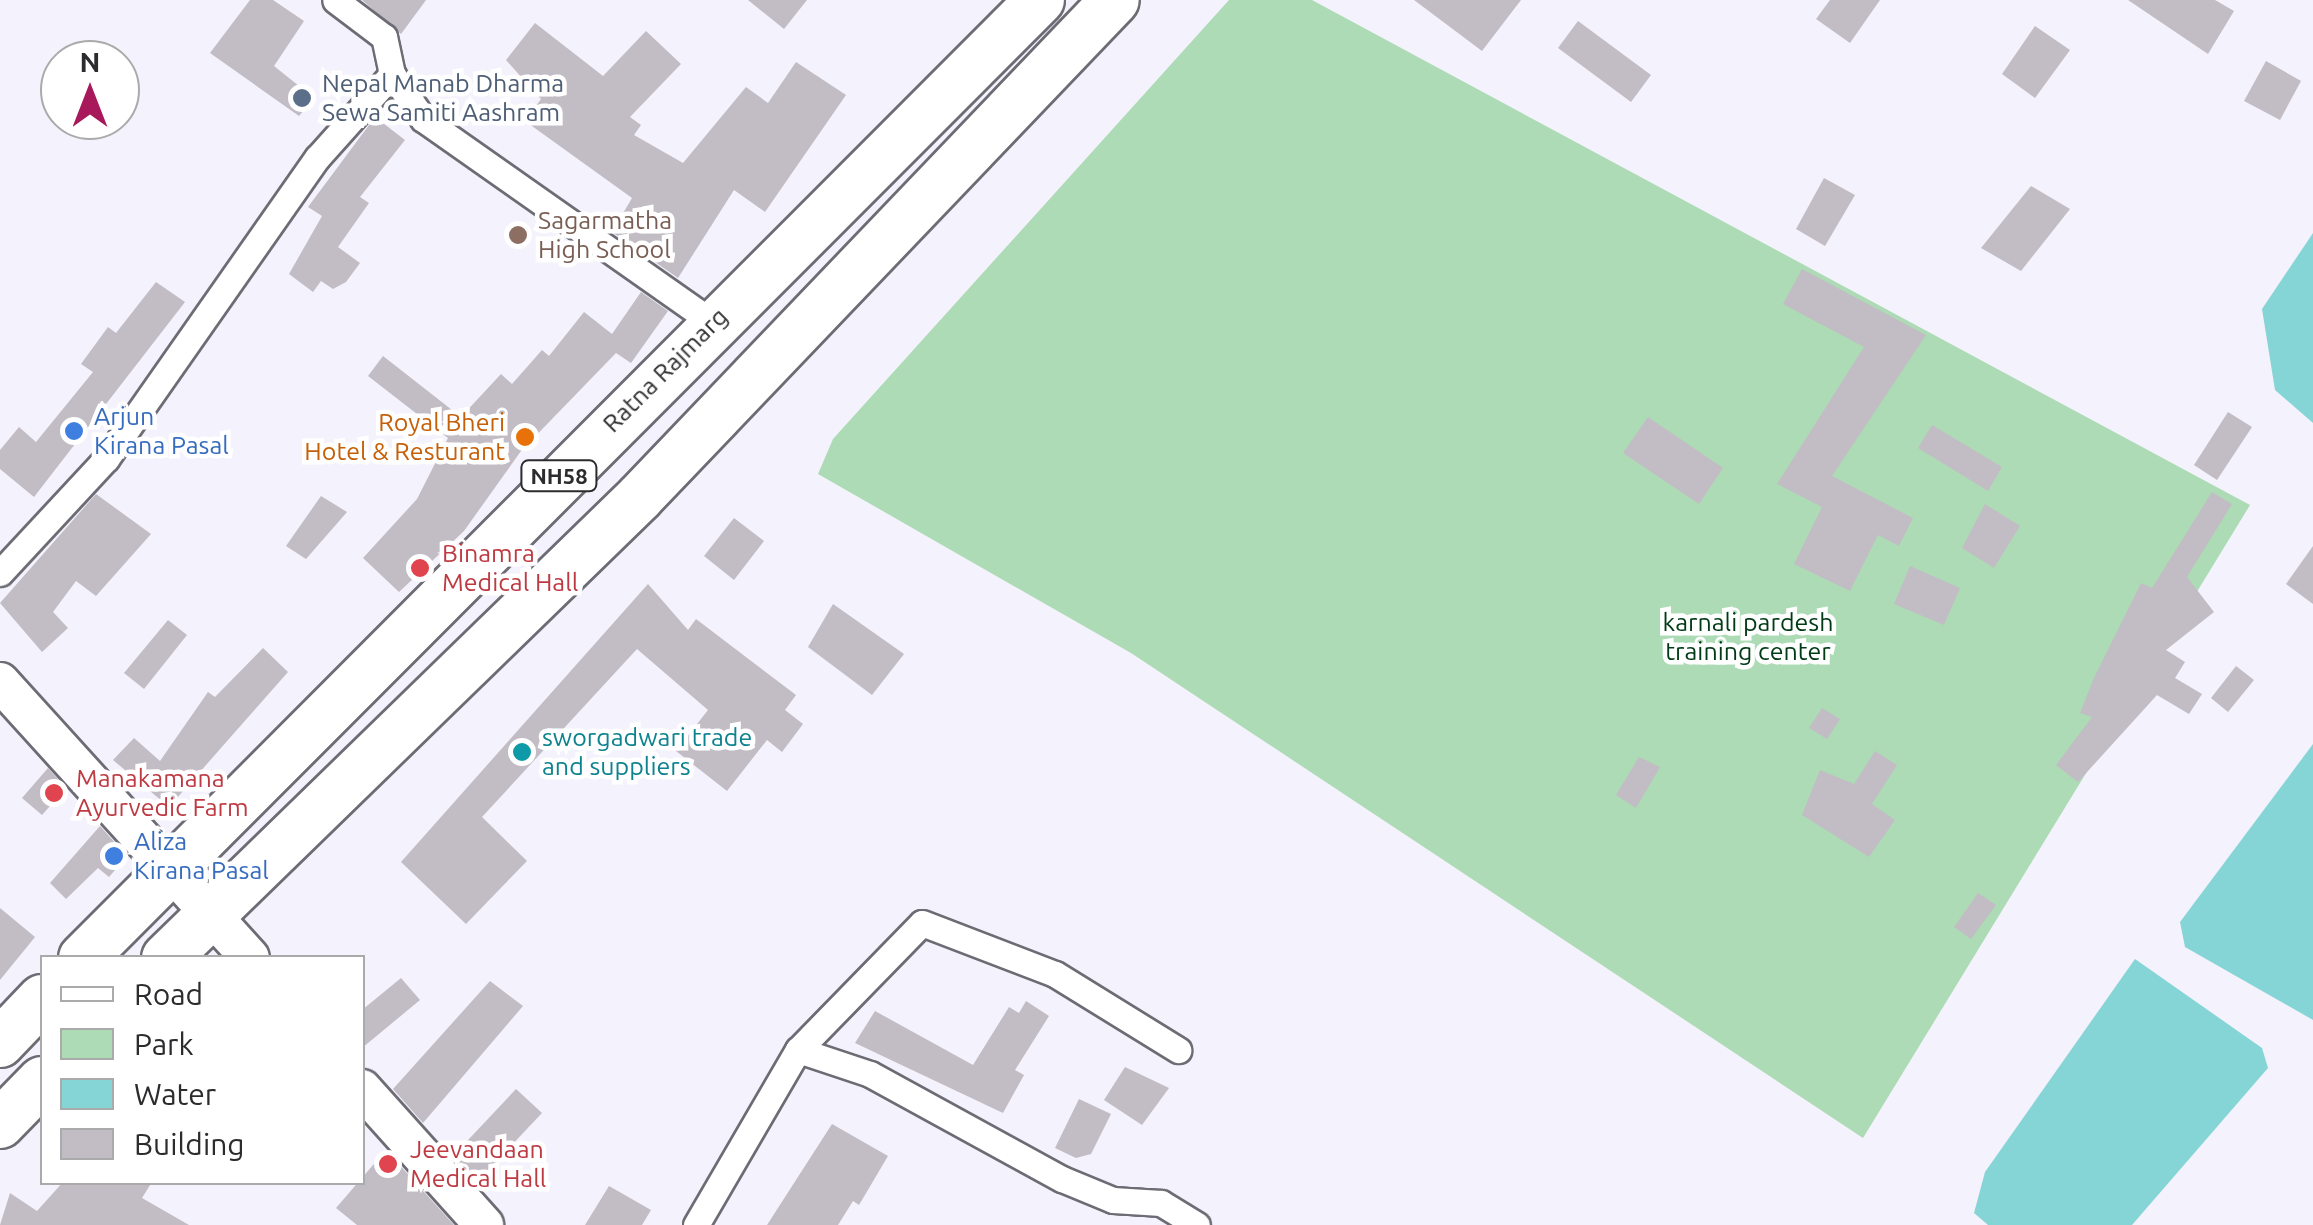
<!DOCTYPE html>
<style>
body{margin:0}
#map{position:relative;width:2313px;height:1225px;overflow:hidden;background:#f4f2fc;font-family:Ubuntu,sans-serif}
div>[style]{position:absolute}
.green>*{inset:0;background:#addbb5}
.water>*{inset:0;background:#86d5d6}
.building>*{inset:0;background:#c2bcc4}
.roads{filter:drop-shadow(2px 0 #6d6c74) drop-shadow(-2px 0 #6d6c74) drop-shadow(0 2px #6d6c74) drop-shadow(0 -2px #6d6c74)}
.street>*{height:25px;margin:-12.5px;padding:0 12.5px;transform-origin:12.5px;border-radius:12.5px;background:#fff}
.secondary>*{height:38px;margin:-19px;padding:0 19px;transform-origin:19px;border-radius:19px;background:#fff}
.highway>*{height:48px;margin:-24px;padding:0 24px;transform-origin:24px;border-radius:24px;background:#fff}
.dots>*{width:28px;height:28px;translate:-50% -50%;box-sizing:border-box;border:5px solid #fff;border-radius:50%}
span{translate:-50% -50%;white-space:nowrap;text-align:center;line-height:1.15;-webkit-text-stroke:9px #fff;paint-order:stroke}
.shield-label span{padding:2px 8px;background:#fff;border:2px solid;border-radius:8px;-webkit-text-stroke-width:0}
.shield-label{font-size:22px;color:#2c2b2e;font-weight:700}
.service-label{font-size:25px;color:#4e5e75}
.left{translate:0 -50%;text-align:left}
.education-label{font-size:25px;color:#785e54}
.street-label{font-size:25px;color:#2c2b2e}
.shop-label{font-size:25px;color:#366cbe}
.food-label{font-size:25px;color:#c56008}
.right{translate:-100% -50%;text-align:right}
.health-label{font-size:25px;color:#be3a42}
.park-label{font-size:25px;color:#003b15}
.culture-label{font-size:25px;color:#0d838f}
.legend{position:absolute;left:40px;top:955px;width:325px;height:230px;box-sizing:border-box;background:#fff;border:2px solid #abaaab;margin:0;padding:12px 18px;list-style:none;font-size:30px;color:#2c2b2e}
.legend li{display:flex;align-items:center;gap:20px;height:50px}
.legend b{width:50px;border:2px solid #abaaab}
.north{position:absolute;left:40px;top:40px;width:100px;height:100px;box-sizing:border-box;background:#fff;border:2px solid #abaaab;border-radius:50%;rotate:0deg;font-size:28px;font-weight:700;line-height:40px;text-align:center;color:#2c2b2e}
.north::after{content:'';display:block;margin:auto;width:35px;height:45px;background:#a7195b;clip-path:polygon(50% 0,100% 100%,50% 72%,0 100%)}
</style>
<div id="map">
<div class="green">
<i style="clip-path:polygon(1229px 0,1312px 0,2250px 505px,1863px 1138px,1131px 653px,818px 474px,833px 439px)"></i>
</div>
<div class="water">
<i style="clip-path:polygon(2313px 233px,2313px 423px,2275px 390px,2262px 309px)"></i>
<i style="clip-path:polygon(2313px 744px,2313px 1020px,2185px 947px,2180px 922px)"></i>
<i style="clip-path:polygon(2135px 959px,2262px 1048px,2268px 1068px,2132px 1225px,1988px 1225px,1974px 1213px,1985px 1172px)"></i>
</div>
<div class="building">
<i style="clip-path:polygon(250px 0,273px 0,304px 21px,274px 66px,314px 98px,299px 116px,210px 53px)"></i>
<i style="clip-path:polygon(362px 0,426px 0,401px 34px)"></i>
<i style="clip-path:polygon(748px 0,807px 0,784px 29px)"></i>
<i style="clip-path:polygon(1414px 0,1521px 0,1482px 51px)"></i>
<i style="clip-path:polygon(1830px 0,1880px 0,1850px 43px,1816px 19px)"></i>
<i style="clip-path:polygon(2128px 0,2215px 0,2234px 11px,2208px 54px)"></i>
<i style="clip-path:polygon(1578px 21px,1651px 75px,1631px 102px,1558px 48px)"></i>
<i style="clip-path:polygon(535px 23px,603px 76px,646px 31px,681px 64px,630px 117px,641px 125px,634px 135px,683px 163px,746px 87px,768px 103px,796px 62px,846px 95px,765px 212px,734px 190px,678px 278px,612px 232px,632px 198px,525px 121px,541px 99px,506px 60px)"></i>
<i style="clip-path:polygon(2035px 26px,2070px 50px,2035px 98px,2002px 74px)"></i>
<i style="clip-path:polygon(2266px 61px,2301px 81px,2280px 120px,2244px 101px)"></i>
<i style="clip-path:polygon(375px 117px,405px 140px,360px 197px,369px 203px,338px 247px,360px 263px,346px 282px,333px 289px,321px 281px,313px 292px,289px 274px,322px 216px,308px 207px)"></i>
<i style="clip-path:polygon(1824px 178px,1855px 195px,1825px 246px,1796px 229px)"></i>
<i style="clip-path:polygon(2031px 186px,2070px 209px,2021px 271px,1981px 248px)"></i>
<i style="clip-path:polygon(1802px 269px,1926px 335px,1832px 476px,1913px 518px,1899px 546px,1878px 535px,1850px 591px,1794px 564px,1822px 507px,1777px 484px,1864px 347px,1783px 304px)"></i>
<i style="clip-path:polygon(156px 282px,185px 302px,34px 497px,0 469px,0 450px,19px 427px,36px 442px,93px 372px,81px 364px,108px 327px,116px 333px)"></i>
<i style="clip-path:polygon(641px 292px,668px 311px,631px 363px,616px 353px,521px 451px,464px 531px,399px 592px,363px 558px,417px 499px,448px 438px,368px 376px,383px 356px,461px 417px,501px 374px,512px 384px,542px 350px,549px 356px,584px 312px,612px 334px)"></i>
<i style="clip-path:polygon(2228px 412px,2252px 427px,2217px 480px,2194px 465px)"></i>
<i style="clip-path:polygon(1648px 417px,1723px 468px,1699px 504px,1623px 453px)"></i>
<i style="clip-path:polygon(1932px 425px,2002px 467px,1988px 491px,1918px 448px)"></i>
<i style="clip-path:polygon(2212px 492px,2232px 504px,2187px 577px,2214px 612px,2166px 650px,2185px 662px,2175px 678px,2202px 694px,2189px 714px,2157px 695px,2078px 782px,2056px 765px,2092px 717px,2080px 713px,2094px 678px,2141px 583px,2152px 588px)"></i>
<i style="clip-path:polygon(96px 494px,151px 534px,96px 596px,76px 581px,53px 612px,68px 628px,42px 652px,0 603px)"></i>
<i style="clip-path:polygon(321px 496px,347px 512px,306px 559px,286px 546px)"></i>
<i style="clip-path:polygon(1985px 504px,2020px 526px,1994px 568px,1962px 548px)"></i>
<i style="clip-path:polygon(734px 518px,764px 541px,734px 580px,704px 556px)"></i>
<i style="clip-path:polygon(2313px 546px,2313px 604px,2286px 584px)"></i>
<i style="clip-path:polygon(1910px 566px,1960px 588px,1944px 625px,1894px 604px)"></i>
<i style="clip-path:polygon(648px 584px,688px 630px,696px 619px,796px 695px,785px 710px,803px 724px,782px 752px,767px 740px,727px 791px,676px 751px,708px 710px,637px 649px,482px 817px,527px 861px,466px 924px,401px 862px)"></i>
<i style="clip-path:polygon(833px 604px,904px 654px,872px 695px,808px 647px)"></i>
<i style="clip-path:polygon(168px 620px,187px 635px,144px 689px,124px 673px)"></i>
<i style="clip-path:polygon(263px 648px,288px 672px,169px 807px,113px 760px,134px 738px,160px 761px,208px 692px,215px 697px)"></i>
<i style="clip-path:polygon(2236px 666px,2254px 680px,2228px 712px,2211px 698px)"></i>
<i style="clip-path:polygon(1822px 708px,1840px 719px,1827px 739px,1809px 728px)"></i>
<i style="clip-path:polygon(1875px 751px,1897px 765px,1872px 804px,1895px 820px,1869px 857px,1802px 815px,1820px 770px,1854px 784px)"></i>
<i style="clip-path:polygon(1639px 757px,1660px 767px,1636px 808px,1616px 795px)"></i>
<i style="clip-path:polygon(48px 768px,66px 788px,42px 815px,22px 798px)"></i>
<i style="clip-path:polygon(100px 826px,127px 856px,109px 877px,98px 868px,66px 899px,50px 883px)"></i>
<i style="clip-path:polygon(1978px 893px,1996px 905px,1971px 939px,1954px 927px)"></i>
<i style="clip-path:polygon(0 908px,35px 937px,0 980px)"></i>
<i style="clip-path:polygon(401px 978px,420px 1000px,362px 1048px,362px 1010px)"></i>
<i style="clip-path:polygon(490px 981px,523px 1006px,423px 1123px,393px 1089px)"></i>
<i style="clip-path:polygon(1026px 1001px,1049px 1016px,1015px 1070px,1024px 1075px,1003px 1113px,855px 1043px,875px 1011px,973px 1065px,1009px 1007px,1019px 1013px)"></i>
<i style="clip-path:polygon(1125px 1067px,1169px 1088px,1142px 1125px,1104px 1100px)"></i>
<i style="clip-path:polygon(516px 1089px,542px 1113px,477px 1182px,453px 1156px)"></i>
<i style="clip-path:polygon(1079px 1099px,1111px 1114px,1091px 1154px,1076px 1158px,1055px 1148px)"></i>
<i style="clip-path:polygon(832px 1124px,888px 1156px,859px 1205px,853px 1201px,838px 1225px,767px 1225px)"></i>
<i style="clip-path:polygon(386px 1150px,454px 1225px,357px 1225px,336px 1208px)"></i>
<i style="clip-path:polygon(63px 1182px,152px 1182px,142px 1198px,189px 1225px,0 1225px,10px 1193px,37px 1211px)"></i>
<i style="clip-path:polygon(609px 1186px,651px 1210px,642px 1225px,585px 1225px)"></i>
</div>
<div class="roads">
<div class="street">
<i style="left:392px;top:74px;width:55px;rotate:55.4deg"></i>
<i style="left:423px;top:119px;width:355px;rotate:35.1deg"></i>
<i style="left:0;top:573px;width:156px;rotate:-47.1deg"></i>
<i style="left:106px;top:459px;width:368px;rotate:-55deg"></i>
<i style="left:317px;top:158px;width:113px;rotate:-48.2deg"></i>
<i style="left:392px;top:74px;width:38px;rotate:-102deg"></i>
<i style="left:384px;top:37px;width:61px;rotate:-142.9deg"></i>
<i style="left:798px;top:1050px;width:76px;rotate:18.4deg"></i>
<i style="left:870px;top:1074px;width:219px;rotate:28.7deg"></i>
<i style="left:1062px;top:1179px;width:55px;rotate:22.4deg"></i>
<i style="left:1113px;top:1200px;width:48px;rotate:3.6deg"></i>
<i style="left:1161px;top:1203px;width:42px;rotate:31.4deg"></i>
<i style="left:696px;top:1225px;width:203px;rotate:-59.8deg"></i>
<i style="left:798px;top:1050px;width:177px;rotate:-45.7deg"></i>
<i style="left:922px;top:923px;width:142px;rotate:21deg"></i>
<i style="left:1055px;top:974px;width:145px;rotate:31.7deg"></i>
</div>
<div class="secondary">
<i style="left:0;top:682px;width:372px;rotate:47.8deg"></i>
<i style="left:362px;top:1089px;width:183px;rotate:48.1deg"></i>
</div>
<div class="highway">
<i style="left:83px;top:958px;width:1354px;rotate:-45.03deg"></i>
<i style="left:166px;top:958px;width:661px;rotate:-44.2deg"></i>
<i style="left:640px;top:497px;width:687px;rotate:-46.3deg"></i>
<i style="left:0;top:1043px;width:61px;rotate:-46.3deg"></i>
<i style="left:0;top:1124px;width:60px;rotate:-45.7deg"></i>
</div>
</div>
<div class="dots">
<i style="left:302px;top:98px;background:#5c6f8a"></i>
<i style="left:518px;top:235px;background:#8d6e63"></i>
<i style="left:74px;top:431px;background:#3f7fe0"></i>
<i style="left:525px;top:437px;background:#e8710a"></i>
<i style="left:420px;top:568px;background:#e0444e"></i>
<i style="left:522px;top:752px;background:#0f9aa8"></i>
<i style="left:54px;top:793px;background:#e0444e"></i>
<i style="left:114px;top:856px;background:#3f7fe0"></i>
<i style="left:388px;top:1164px;background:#e0444e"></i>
</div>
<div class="shield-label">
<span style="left:559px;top:476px">NH58</span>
</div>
<div class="service-label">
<span class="left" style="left:322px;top:98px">Nepal Manab Dharma<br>Sewa Samiti Aashram</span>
</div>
<div class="education-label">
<span class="left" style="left:538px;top:235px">Sagarmatha<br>High School</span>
</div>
<div class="street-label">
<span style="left:665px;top:370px;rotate:-45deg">Ratna Rajmarg</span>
</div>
<div class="shop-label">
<span class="left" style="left:94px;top:431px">Arjun<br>Kirana Pasal</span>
<span class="left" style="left:134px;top:856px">Aliza<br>Kirana Pasal</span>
</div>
<div class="food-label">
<span class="right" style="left:505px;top:437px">Royal Bheri<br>Hotel &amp; Resturant</span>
</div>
<div class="health-label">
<span class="left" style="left:442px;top:568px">Binamra<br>Medical Hall</span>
<span class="left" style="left:76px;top:793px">Manakamana<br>Ayurvedic Farm</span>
<span class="left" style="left:410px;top:1164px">Jeevandaan<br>Medical Hall</span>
</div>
<div class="park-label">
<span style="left:1748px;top:637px">karnali pardesh<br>training center</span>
</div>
<div class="culture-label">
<span class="left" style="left:542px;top:752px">sworgadwari trade<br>and suppliers</span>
</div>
<ul class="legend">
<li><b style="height:12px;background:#fff"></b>Road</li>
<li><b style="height:28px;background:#addbb5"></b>Park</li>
<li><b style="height:28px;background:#86d5d6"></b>Water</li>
<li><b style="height:28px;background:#c2bcc4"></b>Building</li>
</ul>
<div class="north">N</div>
</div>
